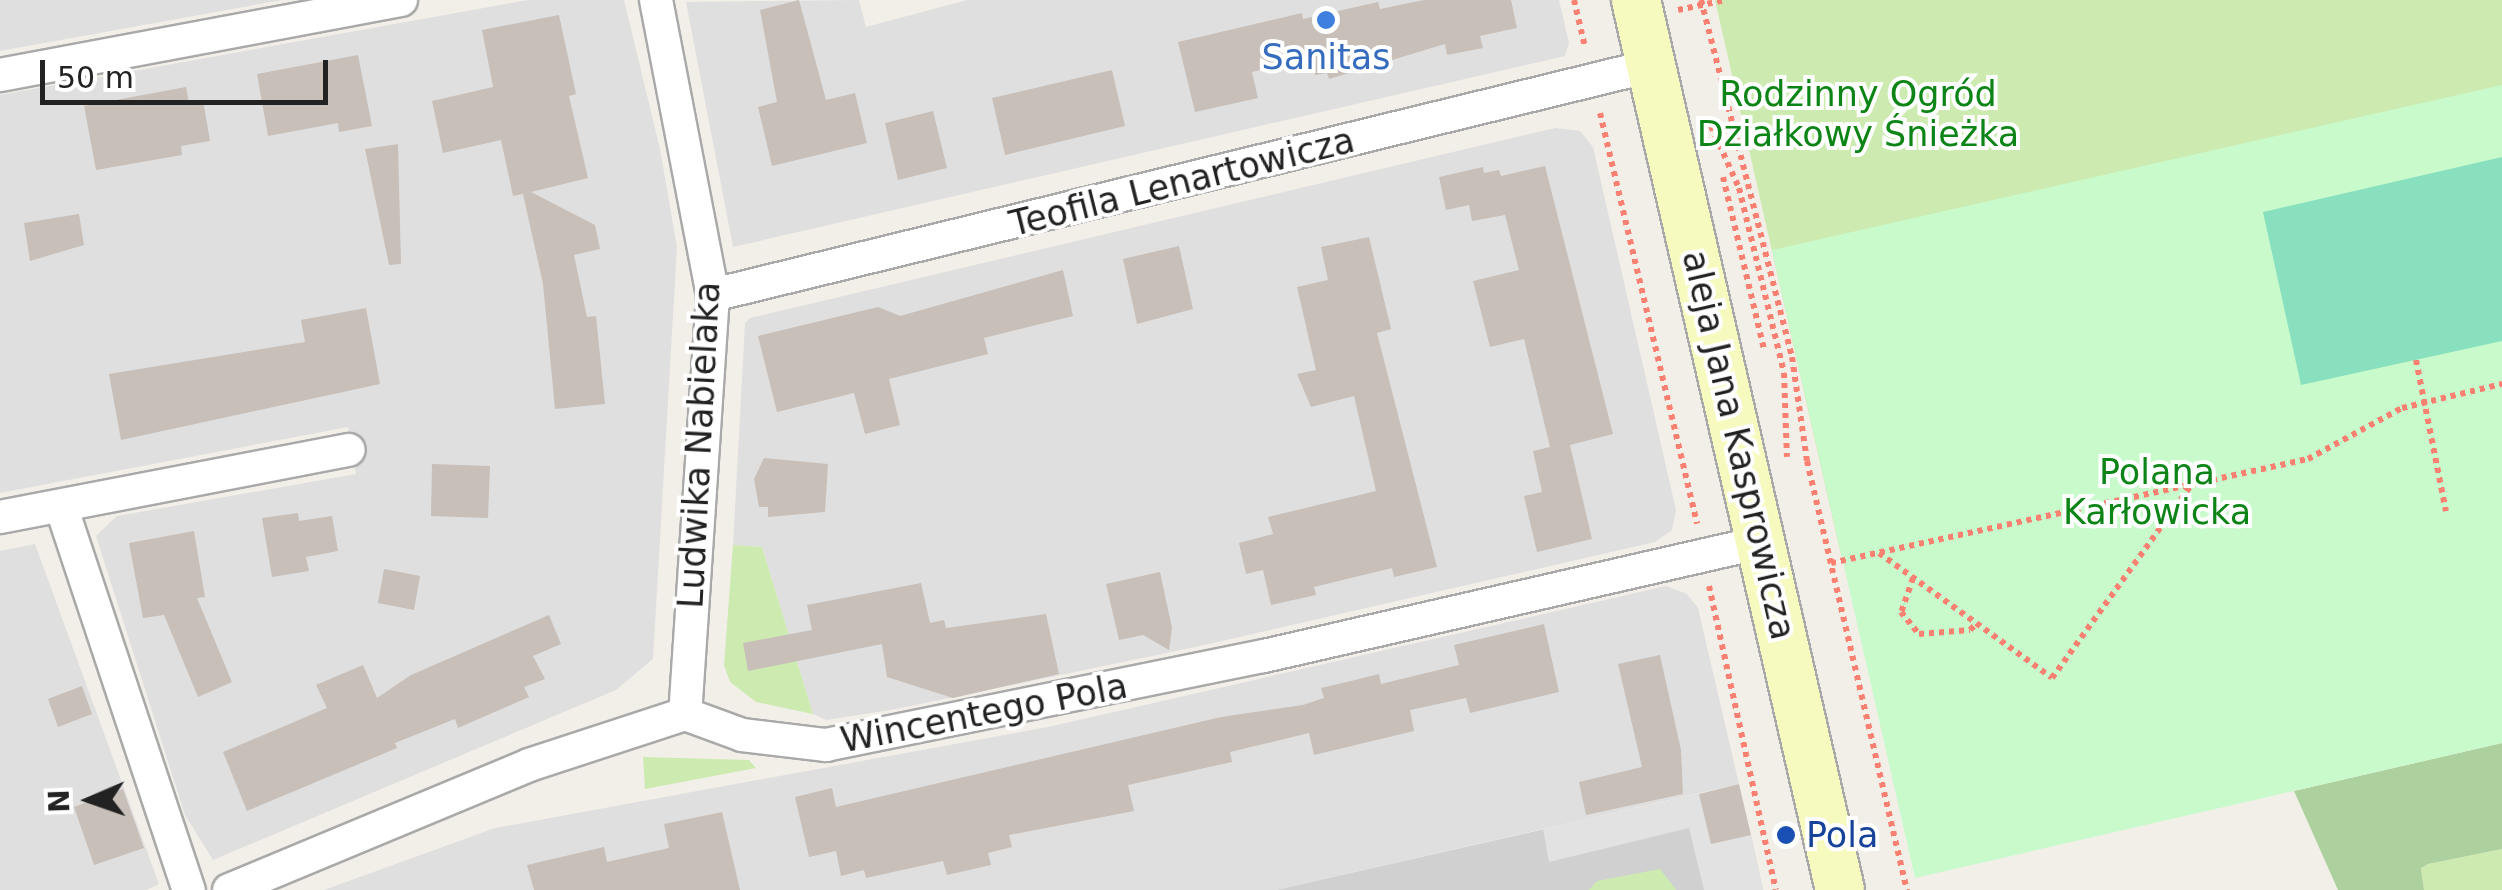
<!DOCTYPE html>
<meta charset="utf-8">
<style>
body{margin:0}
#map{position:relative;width:2502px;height:890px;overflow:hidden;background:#f2efe9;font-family:"DejaVu Sans",sans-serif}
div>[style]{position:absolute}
.residential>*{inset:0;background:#e0dfdf}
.religious>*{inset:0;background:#d0d0d0}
.grass>*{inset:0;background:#cdebb0}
.forest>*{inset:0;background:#add19e}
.park>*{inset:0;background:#c8facc}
.pitch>*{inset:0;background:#88e0be}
.parking>*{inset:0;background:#e2e2e2}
.building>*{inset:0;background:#c7bfb8}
.path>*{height:6px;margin-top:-3px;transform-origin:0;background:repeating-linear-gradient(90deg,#fa8072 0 5px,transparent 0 10px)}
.roads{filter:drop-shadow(2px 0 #a9a9a9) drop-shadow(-2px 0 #a9a9a9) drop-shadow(0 2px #a9a9a9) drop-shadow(0 -2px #a9a9a9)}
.street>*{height:32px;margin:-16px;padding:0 16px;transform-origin:16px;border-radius:16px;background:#fff}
.secondary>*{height:48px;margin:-24px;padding:0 24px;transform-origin:24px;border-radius:24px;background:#f7fabf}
.dots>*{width:28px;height:28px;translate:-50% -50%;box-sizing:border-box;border:5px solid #fff;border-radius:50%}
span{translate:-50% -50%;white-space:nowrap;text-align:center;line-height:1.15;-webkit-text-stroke:8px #fff;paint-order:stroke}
.shop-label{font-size:35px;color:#366cbe}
.park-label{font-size:35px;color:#0c8416}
.street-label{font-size:35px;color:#222}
.transit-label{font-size:35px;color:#164399}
.left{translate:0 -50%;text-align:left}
.north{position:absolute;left:40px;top:750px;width:100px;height:100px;-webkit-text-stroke:8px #fff;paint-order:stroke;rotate:268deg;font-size:28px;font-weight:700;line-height:40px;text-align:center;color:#222}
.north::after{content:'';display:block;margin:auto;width:35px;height:45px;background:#222;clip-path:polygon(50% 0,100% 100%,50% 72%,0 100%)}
.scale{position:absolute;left:40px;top:60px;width:288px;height:45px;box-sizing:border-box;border:5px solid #222;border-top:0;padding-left:12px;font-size:30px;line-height:35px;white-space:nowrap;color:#222;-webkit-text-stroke:8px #fff;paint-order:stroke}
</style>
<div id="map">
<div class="residential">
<i style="clip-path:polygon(0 0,282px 0,0 51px)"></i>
<i style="clip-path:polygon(528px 0,624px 0,660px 149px,677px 247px,653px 659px,616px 690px,213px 860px,185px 815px,96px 536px,117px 516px,356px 474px,348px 427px,0 493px,0 95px)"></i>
<i style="clip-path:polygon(859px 0,866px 27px,967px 0,1559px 0,1569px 43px,1565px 56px,733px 247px,686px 2px)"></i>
<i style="clip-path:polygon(1555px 128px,1580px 131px,1593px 147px,1676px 510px,1672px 530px,1655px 542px,1200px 646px,896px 709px,826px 720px,813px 714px,762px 547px,733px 545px,745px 323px,750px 318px)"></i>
<i style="clip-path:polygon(35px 544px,159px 884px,146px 890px,0 890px,0 551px)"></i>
<i style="clip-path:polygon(1666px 586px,1687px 594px,1698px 608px,1739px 784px,1276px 890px,324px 890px,495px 828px,1048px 727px)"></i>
</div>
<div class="religious">
<i style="clip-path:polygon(1699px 794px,1711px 844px,1751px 835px,1763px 890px,1276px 890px)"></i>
</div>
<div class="grass">
<i style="clip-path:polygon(1715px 0,2502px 0,2502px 151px,1841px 555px)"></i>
<i style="clip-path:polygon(733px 545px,762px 547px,813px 714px,756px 702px,730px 682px,724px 665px)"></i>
<i style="clip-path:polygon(643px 757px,749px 760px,756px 768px,645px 789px)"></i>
<i style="clip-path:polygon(2502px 849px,2502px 890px,2424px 890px,2421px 868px,2428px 864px)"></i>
<i style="clip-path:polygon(1660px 869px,1676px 890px,1589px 890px,1597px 881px)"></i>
</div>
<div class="forest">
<i style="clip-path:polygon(2502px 743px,2502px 849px,2428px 864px,2421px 868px,2424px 890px,2338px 890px,2294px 791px)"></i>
</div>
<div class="park">
<i style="clip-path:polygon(2502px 85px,2502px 743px,1915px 878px,1772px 250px)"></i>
</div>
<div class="pitch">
<i style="clip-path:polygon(2502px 157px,2502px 341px,2301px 385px,2263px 212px)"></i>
</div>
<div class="parking">
<i style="clip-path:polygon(1699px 794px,1711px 844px,1751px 835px,1763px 890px,1704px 890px,1689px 828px,1549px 862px,1543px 829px)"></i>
</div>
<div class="building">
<i style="clip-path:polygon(799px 0,826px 100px,855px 93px,867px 143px,772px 166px,758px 107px,777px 102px,760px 10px)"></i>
<i style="clip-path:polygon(1424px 0,1511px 0,1517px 28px,1480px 36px,1483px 48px,1447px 55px,1445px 44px,1329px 79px,1327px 73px,1315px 75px,1312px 58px,1252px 72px,1258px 98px,1195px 112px,1178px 42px,1302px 13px,1303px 19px,1378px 2px,1380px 9px)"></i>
<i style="clip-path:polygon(559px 15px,576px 94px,569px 96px,588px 178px,531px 192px,595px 225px,600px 249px,574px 255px,587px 317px,596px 316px,605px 404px,555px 409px,543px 284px,523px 194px,513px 196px,501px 140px,443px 153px,432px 101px,493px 87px,482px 30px)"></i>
<i style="clip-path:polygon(358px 55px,372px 126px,339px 132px,338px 123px,268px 136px,257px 74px)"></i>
<i style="clip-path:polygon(1112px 70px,1125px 126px,1005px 155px,992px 98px)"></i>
<i style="clip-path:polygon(186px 87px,189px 103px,203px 100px,210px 141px,181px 146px,182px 155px,96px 170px,84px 106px)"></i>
<i style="clip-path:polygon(933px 111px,947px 168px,898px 180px,885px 123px)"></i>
<i style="clip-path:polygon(398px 144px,401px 264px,389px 265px,365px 149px)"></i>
<i style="clip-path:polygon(1545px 166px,1613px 434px,1570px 445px,1592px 539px,1537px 552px,1524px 496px,1542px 492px,1533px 451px,1550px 447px,1524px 339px,1490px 347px,1473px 281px,1519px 270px,1505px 215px,1472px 221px,1469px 205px,1446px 210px,1439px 177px,1483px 167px,1484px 173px,1499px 170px,1501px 176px)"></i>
<i style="clip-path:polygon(79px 214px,84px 245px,30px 261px,24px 223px)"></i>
<i style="clip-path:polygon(1369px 237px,1391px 329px,1377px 333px,1437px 567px,1394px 577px,1392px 568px,1314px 587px,1316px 595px,1271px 605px,1263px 570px,1246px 574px,1239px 543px,1273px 534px,1268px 517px,1376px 491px,1354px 396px,1311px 407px,1297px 374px,1316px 370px,1297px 287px,1328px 280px,1321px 247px)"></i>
<i style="clip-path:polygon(1179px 246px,1193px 309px,1137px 324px,1123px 259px)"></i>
<i style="clip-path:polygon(1063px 270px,1073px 316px,984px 338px,988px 354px,889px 379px,900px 425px,865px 434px,854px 393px,777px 412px,758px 336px,878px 307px,900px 316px)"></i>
<i style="clip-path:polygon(366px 308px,380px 384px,121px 440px,109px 374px,305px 342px,301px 320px)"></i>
<i style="clip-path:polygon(764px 458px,828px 464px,825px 512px,768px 517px,768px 507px,759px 507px,754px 479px)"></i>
<i style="clip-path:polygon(432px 464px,490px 466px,488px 518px,431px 516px)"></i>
<i style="clip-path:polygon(298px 513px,299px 521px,332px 516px,338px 551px,306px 557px,309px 571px,272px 577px,262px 518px)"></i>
<i style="clip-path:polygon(194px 531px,205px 597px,197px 598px,232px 682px,198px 697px,164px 615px,143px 618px,129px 543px)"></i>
<i style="clip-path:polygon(384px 569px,420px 576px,414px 610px,378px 603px)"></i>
<i style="clip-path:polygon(1160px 572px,1172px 628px,1169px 650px,1143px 635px,1119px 640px,1106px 584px)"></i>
<i style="clip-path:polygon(921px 583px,930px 623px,944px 620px,946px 628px,1046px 614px,1059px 674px,953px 698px,887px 677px,882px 644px,748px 671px,743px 643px,812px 630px,807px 605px)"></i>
<i style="clip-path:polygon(549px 615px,561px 644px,533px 656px,545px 679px,524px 687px,529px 697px,458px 728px,455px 719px,395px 743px,397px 748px,247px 811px,223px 752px,327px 708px,316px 685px,363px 665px,377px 698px,411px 675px)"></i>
<i style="clip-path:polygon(1544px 624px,1559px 692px,1470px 713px,1466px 698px,1410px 710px,1414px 731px,1314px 755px,1309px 733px,1230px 752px,1232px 762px,1128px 785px,1134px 811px,1009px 835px,1012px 847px,988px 853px,991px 865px,947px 875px,943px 861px,866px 878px,864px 870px,841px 876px,836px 851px,809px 857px,795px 797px,832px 788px,836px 807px,1221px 717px,1303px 705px,1324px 698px,1321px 688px,1351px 681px,1379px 674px,1381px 684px,1459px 665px,1454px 645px)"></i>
<i style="clip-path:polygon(1660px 655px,1681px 750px,1683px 794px,1586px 815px,1579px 782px,1642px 767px,1618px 664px)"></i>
<i style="clip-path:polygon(82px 686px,92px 714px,58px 727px,48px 699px)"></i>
<i style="clip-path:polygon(1739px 784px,1751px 835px,1711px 844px,1699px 794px)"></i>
<i style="clip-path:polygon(123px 789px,144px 848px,94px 865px,74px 807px)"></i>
<i style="clip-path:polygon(722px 812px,740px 890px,534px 890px,527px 865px,604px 847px,607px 862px,669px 848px,664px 824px)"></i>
</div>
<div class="path">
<i style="left:1574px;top:0;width:48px;rotate:76.8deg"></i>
<i style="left:1701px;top:0;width:368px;rotate:75.7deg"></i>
<i style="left:1792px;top:357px;width:105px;rotate:81.8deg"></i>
<i style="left:1807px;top:461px;width:441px;rotate:76.9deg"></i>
<i style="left:1678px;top:10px;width:48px;rotate:-12deg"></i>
<i style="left:1600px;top:113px;width:422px;rotate:76.7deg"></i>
<i style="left:1711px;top:126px;width:68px;rotate:65.7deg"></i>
<i style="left:1739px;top:188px;width:190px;rotate:76.3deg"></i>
<i style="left:1784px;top:373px;width:84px;rotate:88deg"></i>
<i style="left:1723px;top:177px;width:177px;rotate:76.6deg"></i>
<i style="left:2416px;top:360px;width:154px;rotate:78.8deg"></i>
<i style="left:1879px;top:553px;width:213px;rotate:35.8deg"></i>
<i style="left:2052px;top:678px;width:238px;rotate:-54.2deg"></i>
<i style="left:1831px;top:563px;width:488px;rotate:-12.3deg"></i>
<i style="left:2308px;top:459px;width:107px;rotate:-28.5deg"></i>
<i style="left:2402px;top:408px;width:103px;rotate:-13.5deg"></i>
<i style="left:1913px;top:578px;width:36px;rotate:109deg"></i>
<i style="left:1901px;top:612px;width:28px;rotate:51deg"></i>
<i style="left:1919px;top:634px;width:51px;rotate:-4.5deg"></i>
<i style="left:1970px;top:630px;width:10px;rotate:-45deg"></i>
<i style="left:1709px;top:586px;width:311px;rotate:77.6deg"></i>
</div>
<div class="roads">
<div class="street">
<i style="left:656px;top:0;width:300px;rotate:79.1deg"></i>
<i style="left:713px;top:295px;width:420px;rotate:93.8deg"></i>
<i style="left:0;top:75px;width:408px;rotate:-10.6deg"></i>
<i style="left:713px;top:295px;width:965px;rotate:-13.73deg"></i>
<i style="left:61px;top:506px;width:405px;rotate:71.6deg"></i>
<i style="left:0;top:517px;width:355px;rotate:-10.9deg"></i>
<i style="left:229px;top:890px;width:325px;rotate:-22.6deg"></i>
<i style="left:529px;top:765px;width:164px;rotate:-18.1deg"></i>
<i style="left:685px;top:714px;width:61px;rotate:20.2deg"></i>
<i style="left:742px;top:735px;width:85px;rotate:6.8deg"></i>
<i style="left:826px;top:745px;width:447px;rotate:-11.5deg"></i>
<i style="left:1264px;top:656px;width:511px;rotate:-12.89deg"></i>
</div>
<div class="secondary">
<i style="left:1636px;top:0;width:913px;rotate:77.09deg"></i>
</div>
</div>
<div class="dots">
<i style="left:1326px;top:20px;background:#3f7fe0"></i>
<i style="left:1786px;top:835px;background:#1a4fb4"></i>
</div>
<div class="shop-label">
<span style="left:1326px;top:57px">Sanitas</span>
</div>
<div class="park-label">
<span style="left:1858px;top:114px">Rodzinny Ogród<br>Działkowy Śnieżka</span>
<span style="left:2157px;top:492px">Polana<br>Karłowicka</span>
</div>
<div class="street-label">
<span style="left:1182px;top:182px;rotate:-14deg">Teofila Lenartowicza</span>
<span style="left:699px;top:445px;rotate:-87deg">Ludwika Nabielaka</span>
<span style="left:1739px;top:445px;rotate:77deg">aleja Jana Kasprowicza</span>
<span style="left:984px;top:713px;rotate:-11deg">Wincentego Pola</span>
</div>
<div class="transit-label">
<span class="left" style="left:1806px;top:835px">Pola</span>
</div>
<div class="north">N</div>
<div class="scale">50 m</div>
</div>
